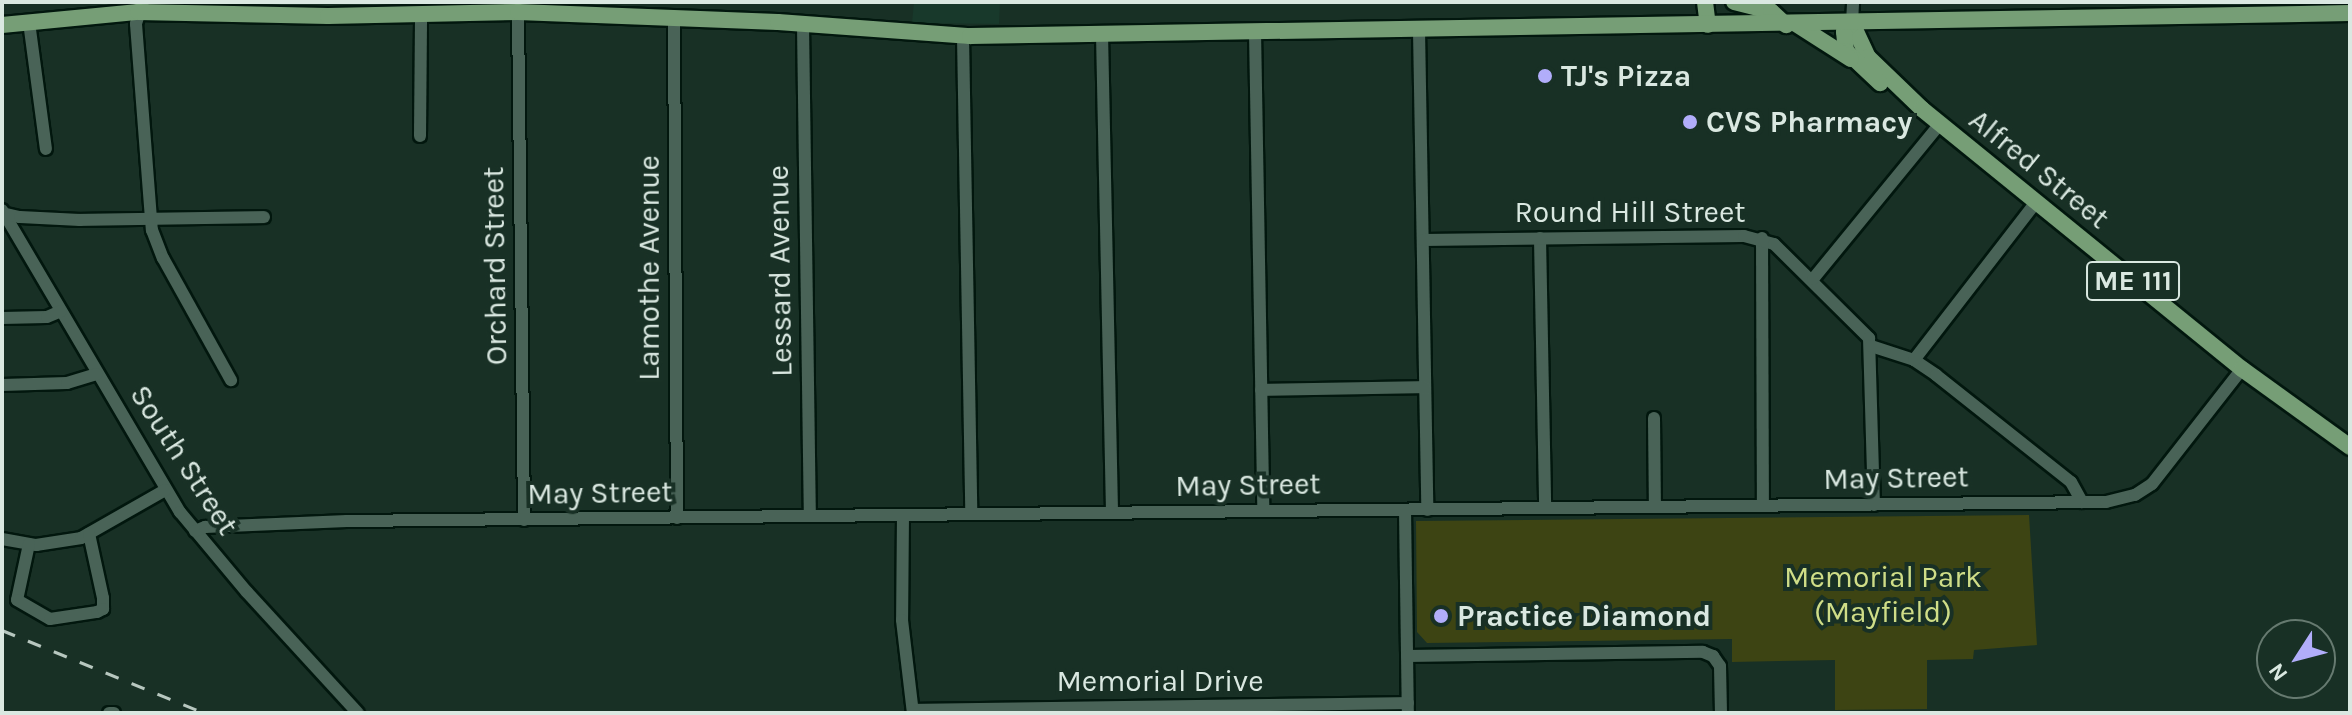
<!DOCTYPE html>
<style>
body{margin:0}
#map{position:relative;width:2352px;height:715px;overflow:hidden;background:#183025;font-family:Karla,sans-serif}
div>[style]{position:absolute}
.built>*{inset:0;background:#18392b}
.green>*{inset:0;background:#3d4413}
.roads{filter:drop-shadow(2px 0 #02170e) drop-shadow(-2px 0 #02170e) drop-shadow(0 2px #02170e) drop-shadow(0 -2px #02170e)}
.minor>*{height:12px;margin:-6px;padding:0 6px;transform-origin:6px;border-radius:6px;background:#496357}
.major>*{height:16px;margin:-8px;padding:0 8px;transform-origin:8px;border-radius:8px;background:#769e76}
.rail>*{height:3px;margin-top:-1.5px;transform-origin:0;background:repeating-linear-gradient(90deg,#b7c7bf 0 14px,transparent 0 28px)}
.dots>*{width:22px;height:22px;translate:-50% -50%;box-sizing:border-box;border:4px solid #183025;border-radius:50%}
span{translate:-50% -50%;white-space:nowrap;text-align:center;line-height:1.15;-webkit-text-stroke:8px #183025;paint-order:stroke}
.shield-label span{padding:2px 6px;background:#183025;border:2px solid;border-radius:6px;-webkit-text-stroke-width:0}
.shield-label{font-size:28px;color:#dae8e1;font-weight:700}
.poi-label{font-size:30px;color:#dae8e1;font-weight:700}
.left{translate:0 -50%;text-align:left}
.street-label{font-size:30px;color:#dae8e1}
.park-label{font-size:30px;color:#cfdd87}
.frame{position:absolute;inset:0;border:4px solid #dae8e1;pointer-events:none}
.north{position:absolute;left:2256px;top:619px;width:80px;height:80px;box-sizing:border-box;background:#183025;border:2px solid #667a70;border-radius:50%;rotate:234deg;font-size:22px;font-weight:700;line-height:32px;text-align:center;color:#dae8e1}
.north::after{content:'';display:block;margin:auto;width:28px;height:36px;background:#b1adfa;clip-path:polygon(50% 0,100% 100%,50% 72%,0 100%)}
</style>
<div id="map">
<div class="built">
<i style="clip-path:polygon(914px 2px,1000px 2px,999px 24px,912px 23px)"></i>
</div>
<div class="green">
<i style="clip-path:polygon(2029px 515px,2037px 645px,1974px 650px,1973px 659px,1927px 660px,1927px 709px,1835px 710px,1835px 660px,1732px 662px,1732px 639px,1427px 643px,1417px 632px,1416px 521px)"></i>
</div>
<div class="roads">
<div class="minor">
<i style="left:143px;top:2px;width:23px;rotate:108deg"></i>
<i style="left:136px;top:24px;width:207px;rotate:85.6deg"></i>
<i style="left:152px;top:230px;width:30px;rotate:69deg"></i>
<i style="left:163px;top:258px;width:140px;rotate:60.9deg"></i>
<i style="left:518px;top:12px;width:508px;rotate:89.32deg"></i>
<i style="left:674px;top:17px;width:501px;rotate:89.66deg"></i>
<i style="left:29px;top:22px;width:128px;rotate:82.4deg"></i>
<i style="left:1852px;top:23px;width:21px;rotate:-87deg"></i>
<i style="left:803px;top:25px;width:491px;rotate:89.2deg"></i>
<i style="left:1419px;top:30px;width:480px;rotate:89deg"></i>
<i style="left:1255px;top:31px;width:480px;rotate:89deg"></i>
<i style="left:1102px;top:34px;width:479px;rotate:88.8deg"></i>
<i style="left:963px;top:36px;width:478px;rotate:89deg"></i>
<i style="left:420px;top:136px;width:121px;rotate:-89.5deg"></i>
<i style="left:2px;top:210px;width:351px;rotate:59.5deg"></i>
<i style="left:180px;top:512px;width:104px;rotate:50.1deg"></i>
<i style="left:247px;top:592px;width:164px;rotate:47.5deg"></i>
<i style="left:2px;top:213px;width:18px;rotate:13deg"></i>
<i style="left:20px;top:217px;width:60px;rotate:2.9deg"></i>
<i style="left:80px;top:220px;width:184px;rotate:-0.9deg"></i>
<i style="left:1540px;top:238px;width:270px;rotate:88.9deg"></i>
<i style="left:1762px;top:238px;width:267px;rotate:89.8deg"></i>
<i style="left:1423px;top:240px;width:321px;rotate:-0.7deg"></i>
<i style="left:1744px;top:236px;width:31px;rotate:15deg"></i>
<i style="left:1774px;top:244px;width:134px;rotate:44.7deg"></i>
<i style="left:1869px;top:338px;width:167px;rotate:88.3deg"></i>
<i style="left:1813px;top:279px;width:200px;rotate:-50.7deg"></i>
<i style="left:2px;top:318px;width:45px;rotate:-1.3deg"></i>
<i style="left:47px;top:317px;width:15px;rotate:-23deg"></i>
<i style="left:1871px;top:346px;width:45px;rotate:18deg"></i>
<i style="left:1914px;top:360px;width:27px;rotate:34deg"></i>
<i style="left:1936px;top:375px;width:172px;rotate:38.4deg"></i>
<i style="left:2071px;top:482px;width:23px;rotate:61deg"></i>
<i style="left:1914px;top:360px;width:200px;rotate:-52.3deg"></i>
<i style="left:2px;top:385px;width:65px;rotate:-1.8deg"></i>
<i style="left:67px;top:383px;width:31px;rotate:-17deg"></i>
<i style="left:1261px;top:390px;width:164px;rotate:-1deg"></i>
<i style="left:1654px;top:418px;width:89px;rotate:89.4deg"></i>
<i style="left:1405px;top:510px;width:203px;rotate:89.2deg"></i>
<i style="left:903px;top:515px;width:105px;rotate:90.5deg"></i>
<i style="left:902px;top:620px;width:94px;rotate:83.3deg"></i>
<i style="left:195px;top:531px;width:11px;rotate:-22deg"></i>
<i style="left:205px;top:527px;width:142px;rotate:-2.4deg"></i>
<i style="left:347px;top:521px;width:1759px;rotate:-0.62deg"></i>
<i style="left:2106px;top:502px;width:30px;rotate:-14deg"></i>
<i style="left:2135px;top:495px;width:20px;rotate:-33deg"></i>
<i style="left:2152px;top:484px;width:146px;rotate:-52deg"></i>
<i style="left:2px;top:539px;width:35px;rotate:10deg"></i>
<i style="left:36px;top:545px;width:46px;rotate:-8.8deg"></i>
<i style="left:81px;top:538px;width:97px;rotate:-29.7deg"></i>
<i style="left:29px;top:544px;width:57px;rotate:102.1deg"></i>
<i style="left:17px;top:600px;width:38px;rotate:30deg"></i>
<i style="left:50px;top:619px;width:48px;rotate:-8.5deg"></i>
<i style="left:97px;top:612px;width:7px;rotate:-27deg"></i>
<i style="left:103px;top:609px;width:11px;rotate:-90deg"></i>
<i style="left:103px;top:598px;width:66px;rotate:-102.3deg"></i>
<i style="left:1407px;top:656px;width:296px;rotate:-0.8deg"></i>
<i style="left:1703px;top:652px;width:11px;rotate:22deg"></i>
<i style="left:1713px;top:656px;width:12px;rotate:55deg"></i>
<i style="left:1720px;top:666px;width:47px;rotate:88.8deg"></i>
<i style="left:913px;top:710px;width:495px;rotate:-0.8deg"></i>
<i style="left:109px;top:713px;width:5px"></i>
</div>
<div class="major">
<i style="left:1705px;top:2px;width:23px;rotate:83deg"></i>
<i style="left:1734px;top:2px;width:38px;rotate:14deg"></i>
<i style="left:1771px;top:11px;width:21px;rotate:43deg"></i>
<i style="left:1852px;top:23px;width:38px;rotate:65deg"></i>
<i style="left:1868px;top:57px;width:75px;rotate:43.9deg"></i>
<i style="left:1922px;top:109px;width:412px;rotate:39.1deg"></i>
<i style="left:2242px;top:369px;width:133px;rotate:35.8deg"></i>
<i style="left:1852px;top:23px;width:12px;rotate:132deg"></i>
<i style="left:1844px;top:32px;width:19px;rotate:84deg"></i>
<i style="left:1846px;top:51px;width:47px;rotate:43.3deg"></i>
<i style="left:1796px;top:24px;width:65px;rotate:32.5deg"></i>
<i style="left:2px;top:25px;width:137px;rotate:-5.5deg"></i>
<i style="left:138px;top:12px;width:190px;rotate:1.2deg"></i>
<i style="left:328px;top:16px;width:190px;rotate:-1.2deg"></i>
<i style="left:518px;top:12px;width:260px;rotate:2.2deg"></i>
<i style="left:778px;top:22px;width:193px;rotate:4.2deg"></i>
<i style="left:970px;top:36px;width:1380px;rotate:-0.95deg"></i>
</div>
</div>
<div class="rail">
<i style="left:2px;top:630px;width:218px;rotate:22.3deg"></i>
</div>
<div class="dots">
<i style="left:1545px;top:76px;background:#b1adfa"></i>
<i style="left:1690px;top:122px;background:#b1adfa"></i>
<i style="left:1441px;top:616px;background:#b1adfa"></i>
</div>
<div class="shield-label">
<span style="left:2133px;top:281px">ME 111</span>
</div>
<div class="poi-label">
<span class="left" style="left:1561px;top:76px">TJ's Pizza</span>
<span class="left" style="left:1706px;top:122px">CVS Pharmacy</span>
<span class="left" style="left:1457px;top:616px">Practice Diamond</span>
</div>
<div class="street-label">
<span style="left:2039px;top:169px;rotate:39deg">Alfred Street</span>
<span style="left:1630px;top:212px">Round Hill Street</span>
<span style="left:495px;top:266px;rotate:-91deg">Orchard Street</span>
<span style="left:649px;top:268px;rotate:-90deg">Lamothe Avenue</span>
<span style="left:780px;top:271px;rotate:-91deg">Lessard Avenue</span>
<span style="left:184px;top:460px;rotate:57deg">South Street</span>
<span style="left:1896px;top:478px;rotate:-1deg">May Street</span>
<span style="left:1248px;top:485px;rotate:-1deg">May Street</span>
<span style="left:600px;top:493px;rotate:-1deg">May Street</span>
<span style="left:1160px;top:681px">Memorial Drive</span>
</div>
<div class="park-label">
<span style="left:1883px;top:594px">Memorial Park<br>(Mayfield)</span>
</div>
<div class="frame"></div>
<div class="north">N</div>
</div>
